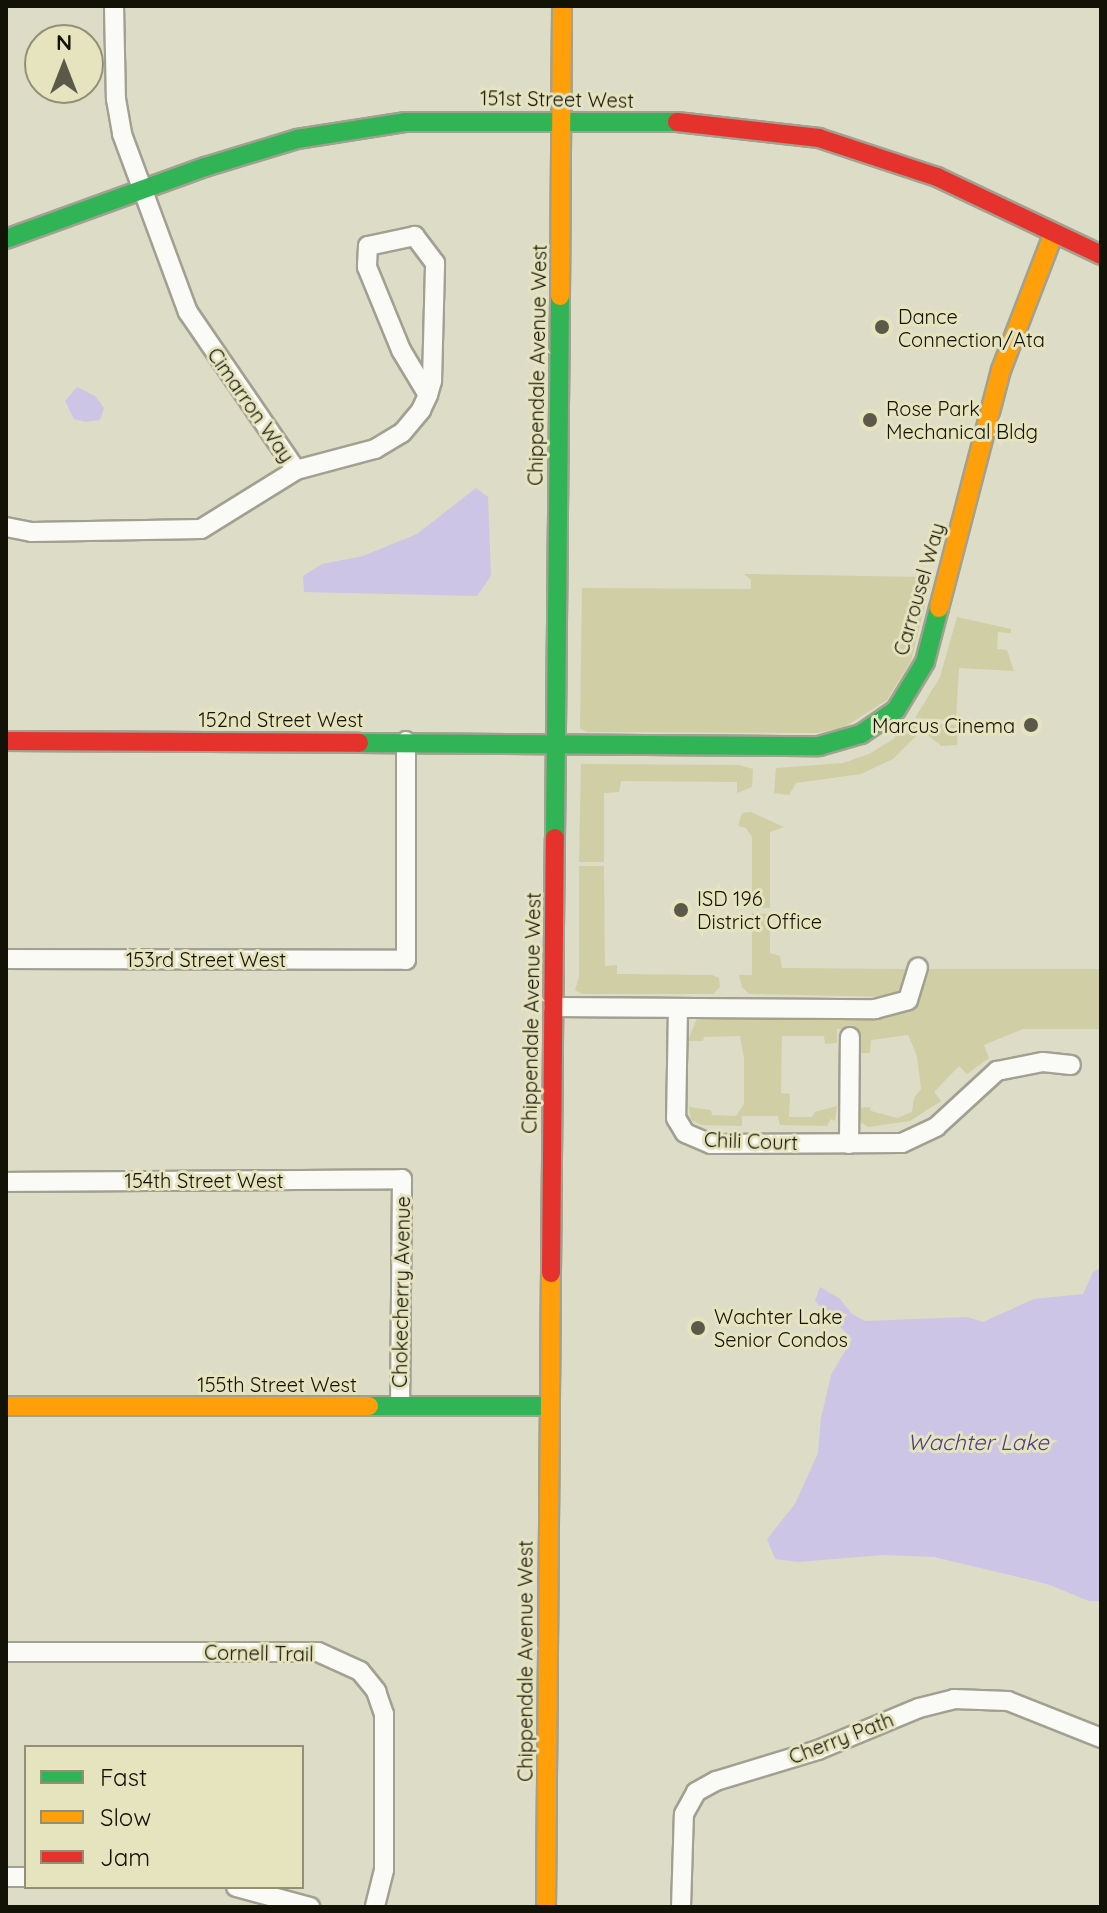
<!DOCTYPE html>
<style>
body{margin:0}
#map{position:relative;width:1107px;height:1913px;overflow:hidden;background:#dddcc7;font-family:Quicksand,sans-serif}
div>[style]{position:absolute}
.green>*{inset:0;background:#d0cea4}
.water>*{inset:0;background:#ccc5e6}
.roads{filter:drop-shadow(2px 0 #a2a191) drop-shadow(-2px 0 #a2a191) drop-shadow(0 2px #a2a191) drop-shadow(0 -2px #a2a191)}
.street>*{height:18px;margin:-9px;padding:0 9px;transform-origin:9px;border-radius:9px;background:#fafaf7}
.fast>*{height:18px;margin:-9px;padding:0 9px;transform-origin:9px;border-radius:9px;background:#30b455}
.slow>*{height:18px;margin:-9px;padding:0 9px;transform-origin:9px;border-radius:9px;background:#ff9f0a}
.jam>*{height:18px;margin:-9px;padding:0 9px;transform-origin:9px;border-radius:9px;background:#e5322d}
.dots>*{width:22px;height:22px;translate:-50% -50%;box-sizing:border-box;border:4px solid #e5e4bf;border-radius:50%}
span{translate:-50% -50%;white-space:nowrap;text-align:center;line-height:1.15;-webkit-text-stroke:6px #e5e4bf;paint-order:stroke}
.street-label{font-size:20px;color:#131206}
.poi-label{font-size:20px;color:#131206}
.left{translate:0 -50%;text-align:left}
.right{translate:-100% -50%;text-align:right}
.water-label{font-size:22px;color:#513b8c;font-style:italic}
.frame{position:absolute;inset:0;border:8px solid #131206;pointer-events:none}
.legend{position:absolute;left:24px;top:1745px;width:280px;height:144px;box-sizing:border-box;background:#e5e4bf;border:2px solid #919075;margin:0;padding:10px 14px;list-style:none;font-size:24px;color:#131206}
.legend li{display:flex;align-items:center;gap:16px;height:40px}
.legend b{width:40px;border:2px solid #919075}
.north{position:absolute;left:24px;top:24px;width:80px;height:80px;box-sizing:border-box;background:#e5e4bf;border:2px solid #919075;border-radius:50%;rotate:0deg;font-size:22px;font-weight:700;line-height:32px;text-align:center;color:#131206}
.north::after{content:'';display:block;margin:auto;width:28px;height:36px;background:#5a594a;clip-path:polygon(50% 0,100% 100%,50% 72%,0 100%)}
</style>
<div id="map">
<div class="green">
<i style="clip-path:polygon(744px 574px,924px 577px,930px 585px,911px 661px,887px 700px,843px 728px,817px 733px,587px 732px,580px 729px,582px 588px,751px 589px,751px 580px)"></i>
<i style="clip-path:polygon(957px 617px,1011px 629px,1011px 633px,998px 632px,997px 649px,1007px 650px,1014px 671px,959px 668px,956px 720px,915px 718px,940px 677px)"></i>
<i style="clip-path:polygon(912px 722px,958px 725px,957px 745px,941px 746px,922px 730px,893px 759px,861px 774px,796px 783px,789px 795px,774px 793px,776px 768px,843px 763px,869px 754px,892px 740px)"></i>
<i style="clip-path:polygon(581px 764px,739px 765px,753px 769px,752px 787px,737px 793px,737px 782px,621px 781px,619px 792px,604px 793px,604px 862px,579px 862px)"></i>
<i style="clip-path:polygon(751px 812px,784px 827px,770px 832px,770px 908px,752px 908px,752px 837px,746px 828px,738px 826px,742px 813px)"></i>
<i style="clip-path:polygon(579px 866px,604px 866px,605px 966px,617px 965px,617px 974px,712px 975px,719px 978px,720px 987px,713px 994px,582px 994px,575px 990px,579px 977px)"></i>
<i style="clip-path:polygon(752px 913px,770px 914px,770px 953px,780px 956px,782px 968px,908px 969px,906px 987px,893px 997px,749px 994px,742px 987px,739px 975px,752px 975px)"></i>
<i style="clip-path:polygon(926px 969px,1101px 969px,1101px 1029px,1023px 1029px,984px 1045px,989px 1058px,967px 1074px,959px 1066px,934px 1092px,941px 1101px,910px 1121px,868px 1127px,859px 1121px,857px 1108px,870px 1107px,871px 1111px,897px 1118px,912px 1112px,914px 1098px,921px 1089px,917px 1056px,908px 1035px,871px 1040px,870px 1053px,857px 1053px,857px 1029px,837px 1029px,837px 1043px,825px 1044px,824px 1036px,782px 1036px,781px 1093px,790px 1094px,789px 1117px,812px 1117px,815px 1112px,837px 1106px,835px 1121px,831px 1119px,827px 1126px,780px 1125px,778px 1116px,742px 1116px,742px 1126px,702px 1125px,691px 1120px,689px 1107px,711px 1110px,712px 1115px,736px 1116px,744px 1104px,744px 1058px,740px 1036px,704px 1037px,703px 1041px,688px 1041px,698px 1015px,877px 1019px,901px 1012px,918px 1001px)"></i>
</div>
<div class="water">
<i style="clip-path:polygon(77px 387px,95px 396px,104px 408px,100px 420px,86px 422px,74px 419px,65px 401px)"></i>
<i style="clip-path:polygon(476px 488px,488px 497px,491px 576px,477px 596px,304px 592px,303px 576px,322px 564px,363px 556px,417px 534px)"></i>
<i style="clip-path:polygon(1101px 1268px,1101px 1601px,1089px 1601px,1047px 1584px,934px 1557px,883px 1555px,798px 1562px,775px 1559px,767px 1539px,795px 1504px,818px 1453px,821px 1418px,831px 1375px,852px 1339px,815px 1301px,820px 1287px,840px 1299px,852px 1314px,865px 1321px,967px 1317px,983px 1322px,1034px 1299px,1083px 1294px,1093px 1272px)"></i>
</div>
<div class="roads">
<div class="street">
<i style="left:114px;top:6px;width:93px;rotate:88.8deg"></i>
<i style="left:116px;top:99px;width:36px;rotate:80deg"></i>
<i style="left:122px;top:134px;width:190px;rotate:69.7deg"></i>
<i style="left:188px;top:312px;width:191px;rotate:55.6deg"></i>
<i style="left:6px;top:527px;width:26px;rotate:11deg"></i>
<i style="left:32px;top:532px;width:169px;rotate:-1deg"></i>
<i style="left:201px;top:529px;width:112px;rotate:-31.8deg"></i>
<i style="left:296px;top:470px;width:82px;rotate:-14.9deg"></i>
<i style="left:375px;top:449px;width:31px;rotate:-31deg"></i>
<i style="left:402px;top:433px;width:30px;rotate:-50deg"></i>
<i style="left:421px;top:410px;width:17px;rotate:-65deg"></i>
<i style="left:428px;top:395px;width:15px;rotate:-74deg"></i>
<i style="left:432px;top:381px;width:118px;rotate:-88.5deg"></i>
<i style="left:435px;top:263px;width:34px;rotate:-127deg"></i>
<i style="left:415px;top:236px;width:48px;rotate:168deg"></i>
<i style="left:368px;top:246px;width:21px;rotate:93deg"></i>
<i style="left:367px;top:267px;width:90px;rotate:67.7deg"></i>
<i style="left:401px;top:350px;width:52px;rotate:59deg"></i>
<i style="left:6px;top:959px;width:400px;rotate:0.1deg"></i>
<i style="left:406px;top:960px;width:219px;rotate:-90deg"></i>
<i style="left:553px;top:1007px;width:322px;rotate:0.4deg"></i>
<i style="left:875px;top:1009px;width:34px;rotate:-15deg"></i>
<i style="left:908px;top:1000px;width:34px;rotate:-73deg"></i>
<i style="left:678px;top:1008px;width:110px;rotate:91deg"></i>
<i style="left:676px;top:1118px;width:17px;rotate:59deg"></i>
<i style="left:685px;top:1133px;width:28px;rotate:23deg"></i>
<i style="left:711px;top:1144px;width:191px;rotate:-0.3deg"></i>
<i style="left:902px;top:1143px;width:38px;rotate:-25deg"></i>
<i style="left:936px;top:1127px;width:83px;rotate:-42.6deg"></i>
<i style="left:997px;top:1071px;width:47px;rotate:-11.1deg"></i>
<i style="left:1043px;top:1062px;width:28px;rotate:6deg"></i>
<i style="left:849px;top:1144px;width:107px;rotate:-89.5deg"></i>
<i style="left:6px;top:1182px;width:396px;rotate:-0.4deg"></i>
<i style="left:402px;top:1179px;width:227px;rotate:90.5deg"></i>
<i style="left:6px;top:1652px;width:312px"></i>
<i style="left:318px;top:1652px;width:46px;rotate:24.3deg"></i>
<i style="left:360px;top:1671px;width:26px;rotate:51deg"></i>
<i style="left:376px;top:1691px;width:24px;rotate:71deg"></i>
<i style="left:384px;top:1714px;width:156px;rotate:90deg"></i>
<i style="left:384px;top:1870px;width:38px;rotate:104deg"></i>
<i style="left:6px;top:1877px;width:20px"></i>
<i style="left:236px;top:1887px;width:77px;rotate:15.1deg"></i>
<i style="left:681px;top:1907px;width:93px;rotate:-88.2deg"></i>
<i style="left:684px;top:1814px;width:25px;rotate:-61deg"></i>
<i style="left:696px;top:1792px;width:23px;rotate:-29deg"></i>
<i style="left:716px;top:1781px;width:107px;rotate:-16.9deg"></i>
<i style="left:818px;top:1750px;width:109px;rotate:-22.6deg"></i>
<i style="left:919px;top:1708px;width:36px;rotate:-14deg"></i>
<i style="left:954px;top:1699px;width:54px;rotate:2.1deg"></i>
<i style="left:1008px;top:1701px;width:100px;rotate:21.7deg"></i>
</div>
<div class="fast">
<i style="left:6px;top:239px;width:212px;rotate:-19.9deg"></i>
<i style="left:205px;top:167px;width:96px;rotate:-16.9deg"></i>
<i style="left:297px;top:139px;width:109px;rotate:-8.9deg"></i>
<i style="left:405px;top:122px;width:272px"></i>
<i style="left:359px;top:743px;width:460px;rotate:0.4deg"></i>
<i style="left:819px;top:746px;width:44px;rotate:-15.9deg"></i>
<i style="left:861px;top:734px;width:42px;rotate:-34.4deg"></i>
<i style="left:896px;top:710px;width:56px;rotate:-58.9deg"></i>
<i style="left:925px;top:662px;width:56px;rotate:-75.5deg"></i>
<i style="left:555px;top:838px;width:542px;rotate:-89.47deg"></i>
<i style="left:369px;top:1406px;width:180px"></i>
</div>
<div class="slow">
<i style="left:560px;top:296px;width:290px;rotate:-89.6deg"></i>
<i style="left:939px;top:608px;width:246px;rotate:-75.4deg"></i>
<i style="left:1001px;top:370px;width:145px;rotate:-68.9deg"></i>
<i style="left:6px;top:1406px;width:363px"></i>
<i style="left:546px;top:1907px;width:634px;rotate:-89.55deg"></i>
</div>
<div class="jam">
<i style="left:677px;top:122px;width:143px;rotate:6.4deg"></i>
<i style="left:819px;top:138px;width:124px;rotate:18.3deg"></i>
<i style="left:937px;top:177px;width:182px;rotate:25.4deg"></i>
<i style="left:6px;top:741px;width:353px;rotate:0.3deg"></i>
<i style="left:551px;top:1273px;width:435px;rotate:-89.5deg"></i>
</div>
</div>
<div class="dots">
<i style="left:882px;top:327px;background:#5a594a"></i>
<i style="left:870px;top:420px;background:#5a594a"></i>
<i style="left:1031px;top:725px;background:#5a594a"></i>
<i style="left:681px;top:910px;background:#5a594a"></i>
<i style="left:698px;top:1328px;background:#5a594a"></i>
</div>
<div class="street-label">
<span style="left:557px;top:99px;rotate:1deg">151st Street West</span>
<span style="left:537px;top:365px;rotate:-89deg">Chippendale Avenue West</span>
<span style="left:251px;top:405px;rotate:55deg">Cimarron Way</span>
<span style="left:919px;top:589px;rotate:-74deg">Carrousel Way</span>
<span style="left:281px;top:719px">152nd Street West</span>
<span style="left:206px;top:959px">153rd Street West</span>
<span style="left:531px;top:1013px;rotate:-89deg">Chippendale Avenue West</span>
<span style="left:751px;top:1141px;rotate:2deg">Chili Court</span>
<span style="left:204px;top:1180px">154th Street West</span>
<span style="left:401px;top:1292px;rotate:-89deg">Chokecherry Avenue</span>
<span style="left:277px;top:1384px">155th Street West</span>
<span style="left:259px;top:1653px;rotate:1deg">Cornell Trail</span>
<span style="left:525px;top:1661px;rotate:-90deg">Chippendale Avenue West</span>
<span style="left:841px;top:1738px;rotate:-21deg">Cherry Path</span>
</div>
<div class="poi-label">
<span class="left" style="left:898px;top:328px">Dance<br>Connection/Ata</span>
<span class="left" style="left:886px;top:420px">Rose Park<br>Mechanical Bldg</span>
<span class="right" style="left:1015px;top:725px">Marcus Cinema</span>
<span class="left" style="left:697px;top:910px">ISD 196<br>District Office</span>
<span class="left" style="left:714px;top:1328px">Wachter Lake<br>Senior Condos</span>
</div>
<div class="water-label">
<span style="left:978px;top:1443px">Wachter Lake</span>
</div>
<div class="frame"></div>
<ul class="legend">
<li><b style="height:10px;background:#30b455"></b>Fast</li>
<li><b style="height:10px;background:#ff9f0a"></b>Slow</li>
<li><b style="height:10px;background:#e5322d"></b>Jam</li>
</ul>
<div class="north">N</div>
</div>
